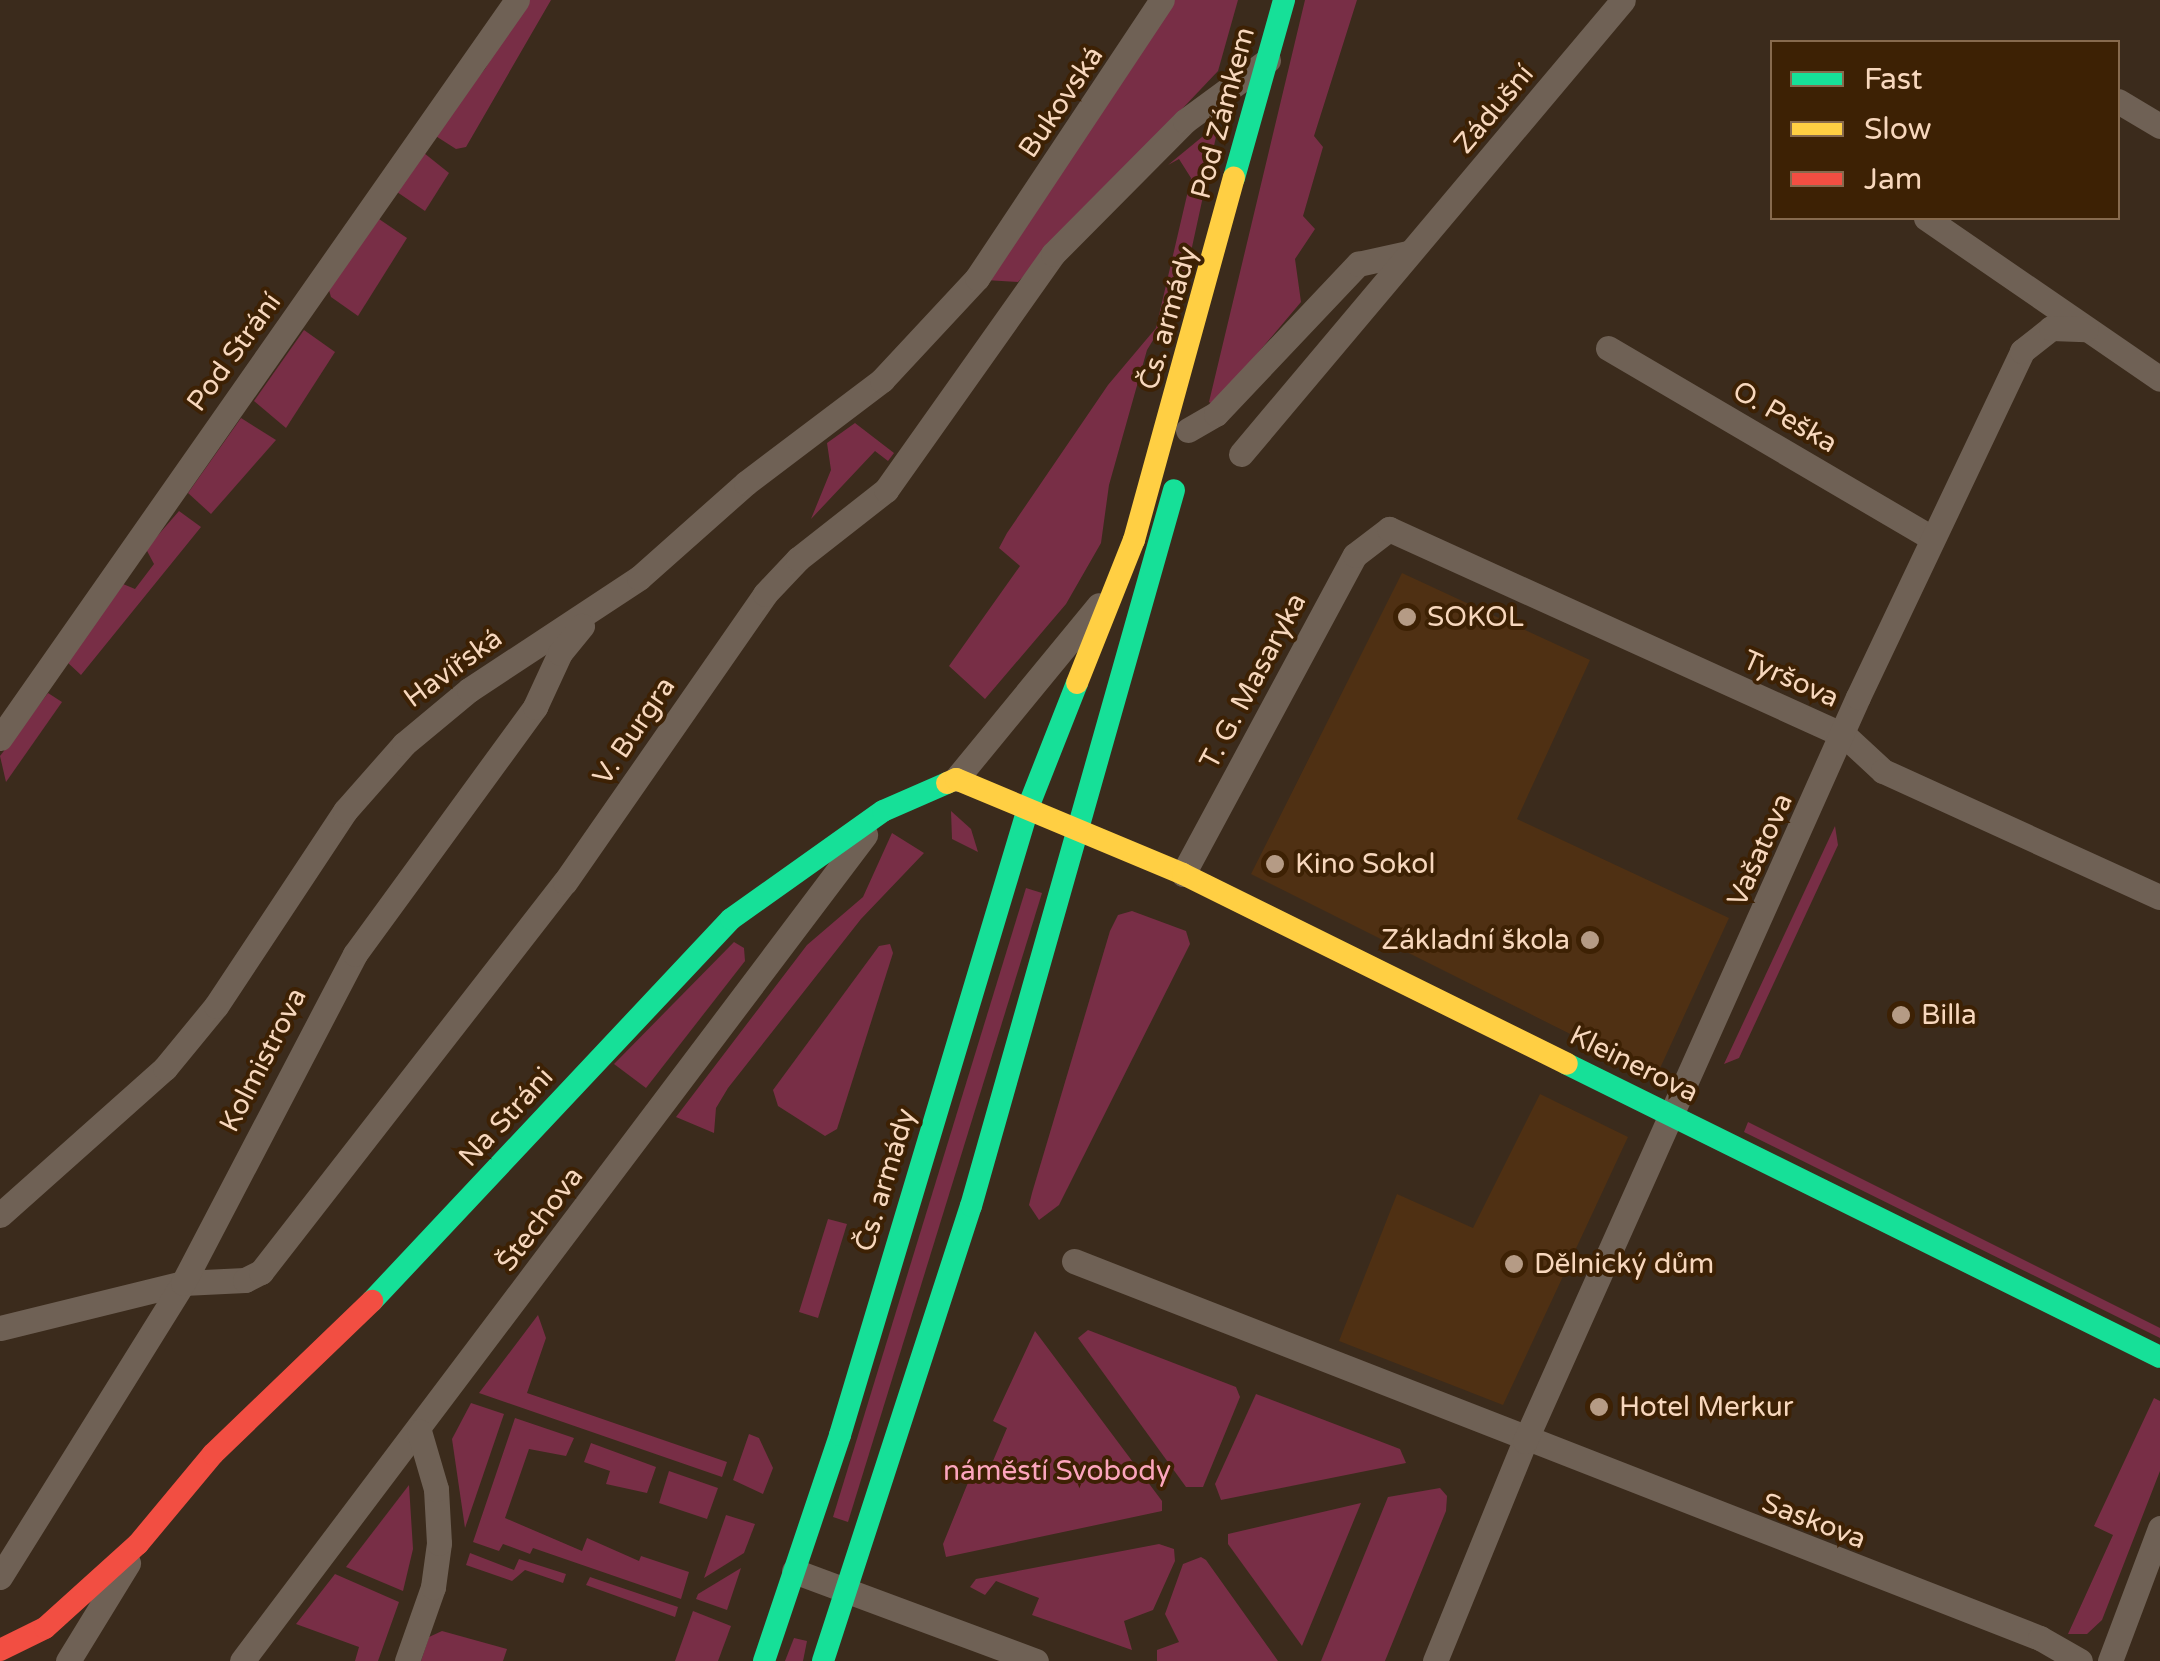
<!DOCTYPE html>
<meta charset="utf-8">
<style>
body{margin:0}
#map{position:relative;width:2160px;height:1661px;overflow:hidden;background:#3b2b1c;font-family:"Varela Round",sans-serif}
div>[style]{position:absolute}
.built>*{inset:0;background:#4f3013}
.green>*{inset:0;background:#782e46}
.street>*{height:25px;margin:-12.5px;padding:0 12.5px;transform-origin:12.5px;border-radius:12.5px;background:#6f6155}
.fast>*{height:22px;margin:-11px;padding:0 11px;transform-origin:11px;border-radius:11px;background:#16e098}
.slow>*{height:22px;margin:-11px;padding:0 11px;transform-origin:11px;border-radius:11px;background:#ffcf43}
.jam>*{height:22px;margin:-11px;padding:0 11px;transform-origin:11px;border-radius:11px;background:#f24e42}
.dots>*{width:28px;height:28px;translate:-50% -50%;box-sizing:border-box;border:5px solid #3d2104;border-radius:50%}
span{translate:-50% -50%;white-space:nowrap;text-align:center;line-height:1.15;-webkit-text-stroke:8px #3d2104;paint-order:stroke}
.street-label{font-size:28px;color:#f7d7bd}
.poi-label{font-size:28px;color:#f7d7bd}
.left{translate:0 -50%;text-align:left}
.right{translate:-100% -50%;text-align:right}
.park-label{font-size:28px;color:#fca5bd}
.legend{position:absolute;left:1770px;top:40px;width:350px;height:180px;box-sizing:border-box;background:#3d2104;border:2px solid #876a4e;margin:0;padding:12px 18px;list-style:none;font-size:30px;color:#f7d7bd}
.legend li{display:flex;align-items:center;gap:20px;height:50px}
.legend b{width:50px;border:2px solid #876a4e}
</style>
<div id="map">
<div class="built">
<i style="clip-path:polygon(1402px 573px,1590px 660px,1517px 819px,1729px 918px,1656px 1077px,1251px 874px)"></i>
<i style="clip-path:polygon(1540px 1094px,1628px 1137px,1503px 1405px,1339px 1341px,1397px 1194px,1473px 1228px)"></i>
</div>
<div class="green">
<i style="clip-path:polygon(525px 0,551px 0,466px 147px,456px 149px,431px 133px,485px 69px)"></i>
<i style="clip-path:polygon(1171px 0,1238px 0,1218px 71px,1018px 282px,985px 280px)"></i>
<i style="clip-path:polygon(1305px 0,1357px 0,1314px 136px,1323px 147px,1303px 216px,1315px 229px,1295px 259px,1301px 302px,1214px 405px,1209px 402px)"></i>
<i style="clip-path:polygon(1219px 123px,1182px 293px,1147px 350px,1109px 485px,1101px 543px,1066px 604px,985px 699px,949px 666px,1020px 566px,999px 548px,1007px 533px,1108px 385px,1156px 328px,1191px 178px,1179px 159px,1168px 165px)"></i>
<i style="clip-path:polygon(424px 153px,449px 173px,425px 211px,397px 192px)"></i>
<i style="clip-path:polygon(379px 219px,407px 238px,358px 316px,331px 297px,328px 287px)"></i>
<i style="clip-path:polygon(304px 330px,335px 352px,286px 428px,254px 401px)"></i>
<i style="clip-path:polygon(241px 418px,276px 440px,211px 514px,188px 493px)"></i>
<i style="clip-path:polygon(855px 423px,894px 453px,888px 461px,875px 451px,811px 519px,831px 470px,827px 443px)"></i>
<i style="clip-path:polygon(179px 511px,201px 527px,81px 675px,67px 662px,123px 584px,135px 589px,154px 564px,146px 549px)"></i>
<i style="clip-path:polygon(48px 693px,62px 702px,6px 782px,0 756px)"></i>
<i style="clip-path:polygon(951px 811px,971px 829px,978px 852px,952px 839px)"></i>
<i style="clip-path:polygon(1835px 826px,1838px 845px,1739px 1058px,1724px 1064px)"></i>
<i style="clip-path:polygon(892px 833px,924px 853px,861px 919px,728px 1088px,716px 1108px,714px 1133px,676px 1117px,807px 945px,863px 897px)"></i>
<i style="clip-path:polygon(1026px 888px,1042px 893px,848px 1522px,833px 1517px)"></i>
<i style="clip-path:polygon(1132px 911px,1186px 931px,1190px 944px,1059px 1205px,1039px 1220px,1029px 1205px,1032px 1193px,1110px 931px,1118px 915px)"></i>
<i style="clip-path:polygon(734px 942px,744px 948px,745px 961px,646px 1088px,614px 1064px)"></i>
<i style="clip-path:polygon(890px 944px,893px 953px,837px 1129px,825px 1136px,778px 1106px,773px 1090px,879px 946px)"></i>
<i style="clip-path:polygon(1748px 1122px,2160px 1328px,2160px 1338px,1744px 1132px)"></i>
<i style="clip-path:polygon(828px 1219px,847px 1224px,818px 1318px,799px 1312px)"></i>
<i style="clip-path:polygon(538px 1315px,546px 1338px,527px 1393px,727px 1462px,722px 1477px,479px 1393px)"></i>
<i style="clip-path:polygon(1088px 1330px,1236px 1387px,1240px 1397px,1203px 1487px,1186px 1487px,1078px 1338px)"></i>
<i style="clip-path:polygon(1035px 1331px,1162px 1501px,1162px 1511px,946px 1557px,943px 1544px,976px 1463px,990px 1468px,1007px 1428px,993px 1421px)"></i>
<i style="clip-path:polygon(1256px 1394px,1400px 1449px,1406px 1463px,1221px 1500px,1215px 1484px)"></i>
<i style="clip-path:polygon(2154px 1398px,2160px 1401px,2160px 1471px,2102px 1620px,2087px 1634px,2068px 1634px,2113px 1535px,2094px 1526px)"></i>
<i style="clip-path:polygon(471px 1403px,504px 1414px,465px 1528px,452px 1439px)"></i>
<i style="clip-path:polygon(515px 1418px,574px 1438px,566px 1456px,529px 1449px,505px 1518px,582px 1551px,587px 1538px,639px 1561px,641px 1556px,689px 1572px,681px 1599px,533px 1548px,530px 1554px,503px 1544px,499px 1551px,473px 1542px)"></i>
<i style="clip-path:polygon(749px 1434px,759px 1438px,773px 1468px,763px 1494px,733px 1480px)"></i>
<i style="clip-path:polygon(591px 1443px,656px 1467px,647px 1493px,606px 1484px,610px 1471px,584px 1462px)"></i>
<i style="clip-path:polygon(669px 1471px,718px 1488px,707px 1519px,659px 1503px)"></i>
<i style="clip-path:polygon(409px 1485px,413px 1549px,403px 1591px,346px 1567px)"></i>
<i style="clip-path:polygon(1440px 1488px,1447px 1496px,1446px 1511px,1385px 1661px,1321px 1661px,1388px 1497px)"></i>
<i style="clip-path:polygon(1361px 1503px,1302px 1646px,1228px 1544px,1228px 1534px)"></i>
<i style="clip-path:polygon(726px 1515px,755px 1524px,744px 1553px,704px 1578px)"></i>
<i style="clip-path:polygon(1159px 1544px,1174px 1549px,1175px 1561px,1153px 1610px,1124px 1621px,1132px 1650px,1032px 1615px,1039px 1598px,996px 1581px,985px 1595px,970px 1587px,976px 1579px)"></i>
<i style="clip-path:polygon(470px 1553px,514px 1570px,519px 1559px,566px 1574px,563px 1583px,525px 1570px,512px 1581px,466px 1565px)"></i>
<i style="clip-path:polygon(1201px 1557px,1206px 1560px,1278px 1661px,1157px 1661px,1157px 1650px,1179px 1642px,1165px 1614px,1183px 1564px)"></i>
<i style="clip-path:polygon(741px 1568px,727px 1610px,696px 1599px,698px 1594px)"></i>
<i style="clip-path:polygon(335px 1574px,399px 1602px,378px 1661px,355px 1661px,359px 1647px,296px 1624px)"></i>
<i style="clip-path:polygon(590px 1577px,678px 1607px,675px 1617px,586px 1585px)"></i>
<i style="clip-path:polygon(693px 1611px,731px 1626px,718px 1661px,675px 1661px)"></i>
<i style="clip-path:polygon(442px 1631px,507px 1649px,503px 1661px,421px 1661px,429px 1637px)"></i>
<i style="clip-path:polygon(794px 1638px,807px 1641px,803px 1661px,785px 1661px)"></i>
</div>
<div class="street">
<i style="left:2118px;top:101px;width:49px;rotate:30.8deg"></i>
<i style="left:1926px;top:218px;width:284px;rotate:34.5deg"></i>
<i style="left:1608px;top:348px;width:376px;rotate:30.4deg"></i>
<i style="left:1188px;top:430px;width:32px;rotate:-30deg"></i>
<i style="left:1216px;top:414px;width:207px;rotate:-46.6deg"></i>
<i style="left:1358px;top:264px;width:51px;rotate:-12.4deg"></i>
<i style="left:1241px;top:454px;width:593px;rotate:-49.92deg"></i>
<i style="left:0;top:738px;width:901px;rotate:-54.99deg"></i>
<i style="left:956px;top:779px;width:225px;rotate:-50.6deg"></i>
<i style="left:1183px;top:874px;width:362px;rotate:-61.7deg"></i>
<i style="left:1355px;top:555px;width:43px;rotate:-37.4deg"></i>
<i style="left:1389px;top:529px;width:499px;rotate:24.4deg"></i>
<i style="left:1844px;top:735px;width:53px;rotate:42.7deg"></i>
<i style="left:1883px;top:771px;width:304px;rotate:24.5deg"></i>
<i style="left:0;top:1215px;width:221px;rotate:-41.7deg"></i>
<i style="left:165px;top:1068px;width:80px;rotate:-50.6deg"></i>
<i style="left:216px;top:1006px;width:234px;rotate:-56.5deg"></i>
<i style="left:345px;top:811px;width:89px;rotate:-48.6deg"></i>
<i style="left:404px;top:744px;width:85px;rotate:-39.7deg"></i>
<i style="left:469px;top:690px;width:204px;rotate:-33.4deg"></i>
<i style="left:639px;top:578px;width:143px;rotate:-41.6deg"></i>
<i style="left:746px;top:483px;width:171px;rotate:-37.1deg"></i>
<i style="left:882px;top:380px;width:139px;rotate:-47deg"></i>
<i style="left:977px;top:278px;width:334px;rotate:-56.4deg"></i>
<i style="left:1074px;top:1261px;width:1037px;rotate:21.32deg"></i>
<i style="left:2040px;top:1638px;width:46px;rotate:29.9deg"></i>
<i style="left:0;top:1328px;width:188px;rotate:-13.8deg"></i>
<i style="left:183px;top:1283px;width:62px;rotate:-2.8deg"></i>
<i style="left:245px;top:1280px;width:18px;rotate:-27deg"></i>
<i style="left:261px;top:1272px;width:494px;rotate:-52.1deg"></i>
<i style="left:565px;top:882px;width:351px;rotate:-55.2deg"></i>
<i style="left:765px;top:594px;width:48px;rotate:-46.7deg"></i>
<i style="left:798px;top:559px;width:112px;rotate:-38.1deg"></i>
<i style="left:886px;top:490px;width:289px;rotate:-54.7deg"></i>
<i style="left:1053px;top:254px;width:187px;rotate:-45.2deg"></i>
<i style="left:1185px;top:121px;width:103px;rotate:-36.3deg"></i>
<i style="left:794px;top:1571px;width:258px;rotate:20.4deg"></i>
<i style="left:0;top:1577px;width:346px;rotate:-58.1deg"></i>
<i style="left:183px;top:1283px;width:371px;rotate:-62.4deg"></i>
<i style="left:355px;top:954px;width:306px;rotate:-53.9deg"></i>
<i style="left:535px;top:707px;width:60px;rotate:-65.2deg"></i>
<i style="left:560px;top:653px;width:35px;rotate:-51deg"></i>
<i style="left:68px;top:1661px;width:115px;rotate:-58.5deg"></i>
<i style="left:242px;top:1661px;width:1035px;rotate:-52.98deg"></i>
<i style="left:407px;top:1661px;width:78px;rotate:-70.6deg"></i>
<i style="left:433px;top:1587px;width:44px;rotate:-82.2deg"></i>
<i style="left:439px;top:1543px;width:54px;rotate:-93.2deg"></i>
<i style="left:436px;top:1489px;width:60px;rotate:-106.3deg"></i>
<i style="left:1435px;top:1661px;width:238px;rotate:-67.8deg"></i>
<i style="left:1525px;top:1441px;width:815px;rotate:-65.89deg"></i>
<i style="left:1858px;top:697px;width:383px;rotate:-64.6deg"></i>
<i style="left:2022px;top:351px;width:37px;rotate:-38deg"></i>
<i style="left:2051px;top:328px;width:35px;rotate:2deg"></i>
<i style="left:2110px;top:1661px;width:142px;rotate:-69.4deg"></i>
</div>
<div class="fast">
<i style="left:1234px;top:178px;width:185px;rotate:-74.3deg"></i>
<i style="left:1567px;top:1064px;width:661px;rotate:26.29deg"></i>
<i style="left:372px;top:1301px;width:524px;rotate:-46.78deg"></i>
<i style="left:731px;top:919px;width:186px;rotate:-35.4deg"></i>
<i style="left:883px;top:811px;width:70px;rotate:-23.6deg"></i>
<i style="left:764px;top:1661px;width:238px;rotate:-71.4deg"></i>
<i style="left:840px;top:1435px;width:658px;rotate:-73.3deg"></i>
<i style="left:1029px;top:805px;width:131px;rotate:-68.5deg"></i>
<i style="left:823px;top:1661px;width:478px;rotate:-72deg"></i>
<i style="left:971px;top:1206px;width:744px;rotate:-74.17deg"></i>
</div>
<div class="slow">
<i style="left:1077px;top:683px;width:154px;rotate:-68.3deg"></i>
<i style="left:1134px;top:540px;width:376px;rotate:-74.6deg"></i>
<i style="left:947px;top:783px;width:10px;rotate:-24deg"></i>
<i style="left:956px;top:779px;width:246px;rotate:22.7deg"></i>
<i style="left:1183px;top:874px;width:428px;rotate:26.3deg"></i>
</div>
<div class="jam">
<i style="left:0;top:1650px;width:50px;rotate:-26.1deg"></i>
<i style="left:45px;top:1628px;width:125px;rotate:-42.1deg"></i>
<i style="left:138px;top:1544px;width:117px;rotate:-50.2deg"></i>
<i style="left:213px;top:1454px;width:221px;rotate:-43.9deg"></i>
</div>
<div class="dots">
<i style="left:1407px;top:617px;background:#b59b85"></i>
<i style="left:1275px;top:864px;background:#b59b85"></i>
<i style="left:1590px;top:940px;background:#b59b85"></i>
<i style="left:1901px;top:1015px;background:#b59b85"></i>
<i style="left:1514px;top:1264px;background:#b59b85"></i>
<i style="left:1599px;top:1407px;background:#b59b85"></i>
</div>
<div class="street-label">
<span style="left:1061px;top:102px;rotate:-56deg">Bukovská</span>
<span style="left:1494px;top:109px;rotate:-50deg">Zádušní</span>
<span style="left:1223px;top:113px;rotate:-75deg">Pod Zámkem</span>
<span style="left:1168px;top:318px;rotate:-74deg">Čs. armády</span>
<span style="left:234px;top:352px;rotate:-54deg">Pod Strání</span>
<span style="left:1785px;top:417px;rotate:30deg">O. Peška</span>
<span style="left:453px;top:668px;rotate:-36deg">Havířská</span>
<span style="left:1791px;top:679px;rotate:24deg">Tyršova</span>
<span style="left:1253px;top:681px;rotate:-62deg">T. G. Masaryka</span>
<span style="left:634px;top:731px;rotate:-56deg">V. Burgra</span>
<span style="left:1760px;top:850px;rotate:-66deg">Vašatova</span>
<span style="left:263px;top:1060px;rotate:-63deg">Kolmistrova</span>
<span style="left:1634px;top:1064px;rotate:26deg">Kleinerova</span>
<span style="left:506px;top:1117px;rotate:-47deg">Na Stráni</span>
<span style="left:885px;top:1180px;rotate:-73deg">Čs. armády</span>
<span style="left:540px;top:1219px;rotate:-53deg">Štechova</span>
<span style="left:1814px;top:1521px;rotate:21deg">Saskova</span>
</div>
<div class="poi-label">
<span class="left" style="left:1427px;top:617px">SOKOL</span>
<span class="left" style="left:1295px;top:864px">Kino Sokol</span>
<span class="right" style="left:1570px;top:940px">Základní škola</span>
<span class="left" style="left:1921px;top:1015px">Billa</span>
<span class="left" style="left:1534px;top:1264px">Dělnický dům</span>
<span class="left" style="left:1619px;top:1407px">Hotel Merkur</span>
</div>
<div class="park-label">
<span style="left:1057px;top:1471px">náměstí Svobody</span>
</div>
<ul class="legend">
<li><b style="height:12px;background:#16e098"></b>Fast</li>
<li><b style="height:12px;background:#ffcf43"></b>Slow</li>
<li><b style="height:12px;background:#f24e42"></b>Jam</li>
</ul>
</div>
